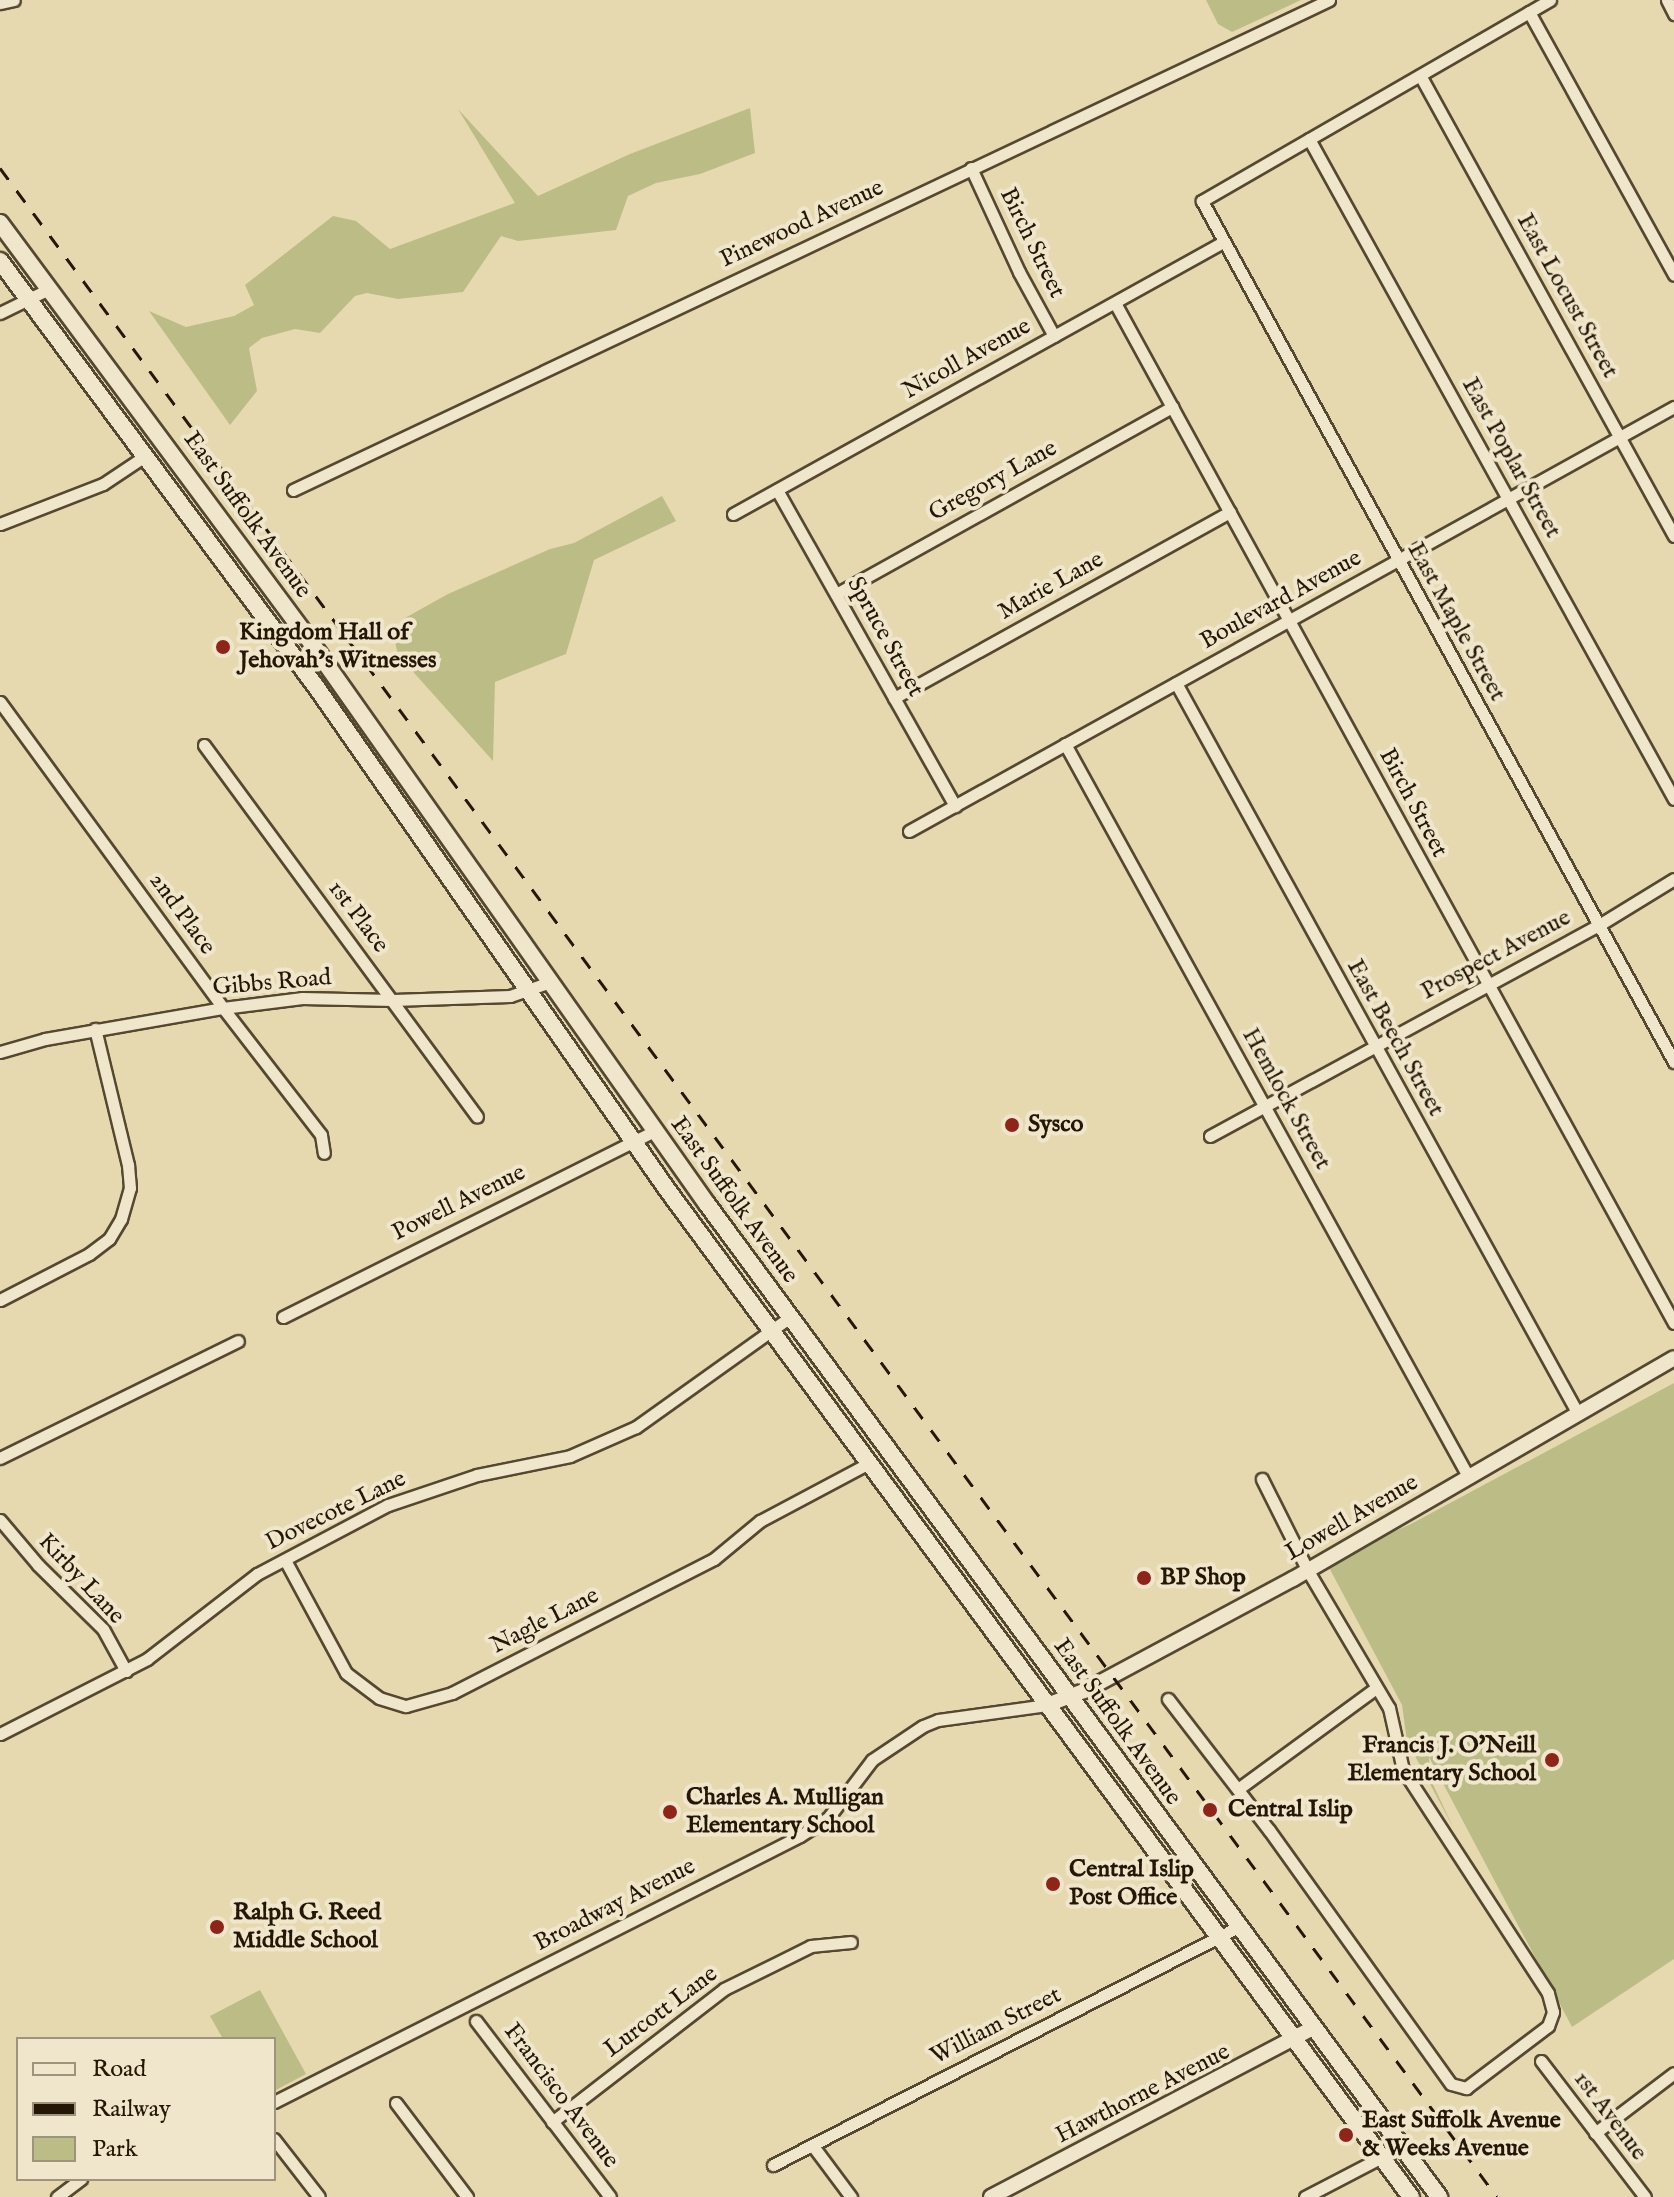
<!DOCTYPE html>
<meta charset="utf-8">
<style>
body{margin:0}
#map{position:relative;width:1674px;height:2197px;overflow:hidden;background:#e6d9af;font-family:"IM FELL English",serif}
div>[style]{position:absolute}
.green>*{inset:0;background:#bcbd86}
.roads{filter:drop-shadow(2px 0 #554830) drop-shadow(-2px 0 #554830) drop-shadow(0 2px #554830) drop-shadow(0 -2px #554830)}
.minor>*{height:11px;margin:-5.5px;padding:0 5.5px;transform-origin:5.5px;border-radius:5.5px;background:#efe6cb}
.tertiary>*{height:14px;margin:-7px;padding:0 7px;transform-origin:7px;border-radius:7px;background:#efe6cb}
.secondary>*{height:16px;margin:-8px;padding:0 8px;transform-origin:8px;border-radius:8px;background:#efe6cb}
.rail>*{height:3px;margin-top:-1.5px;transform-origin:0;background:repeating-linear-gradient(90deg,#251705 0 14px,transparent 0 28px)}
.dots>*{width:22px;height:22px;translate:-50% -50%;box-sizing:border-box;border:4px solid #efe6cb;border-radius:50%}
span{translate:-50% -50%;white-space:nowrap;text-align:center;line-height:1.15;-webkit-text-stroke:8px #efe6cb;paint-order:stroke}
.street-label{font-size:24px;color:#251705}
.poi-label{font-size:24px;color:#251705;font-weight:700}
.left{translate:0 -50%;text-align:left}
.right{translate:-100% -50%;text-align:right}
.legend{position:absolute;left:16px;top:2037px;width:260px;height:144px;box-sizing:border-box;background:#efe6cb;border:2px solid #9e937c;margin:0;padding:10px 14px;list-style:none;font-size:24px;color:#251705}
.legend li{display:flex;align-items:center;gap:16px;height:40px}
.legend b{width:40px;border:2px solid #9e937c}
</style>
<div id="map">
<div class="green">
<i style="clip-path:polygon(1206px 0,1301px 0,1232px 32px,1218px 24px)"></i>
<i style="clip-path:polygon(750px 108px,755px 153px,700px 174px,656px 183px,628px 196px,616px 230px,518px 241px,501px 236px,463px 292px,398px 299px,367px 293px,355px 296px,320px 333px,295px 329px,262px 338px,249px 348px,257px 391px,230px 425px,149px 311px,186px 327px,234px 316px,254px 305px,245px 285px,333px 216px,356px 221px,390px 249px,515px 203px,458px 109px,538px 196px,630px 154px)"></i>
<i style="clip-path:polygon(662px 496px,676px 521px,594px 560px,566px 654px,495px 682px,493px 761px,398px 655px,395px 642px,405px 618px,448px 594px,550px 549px,574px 543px)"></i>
<i style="clip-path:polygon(1674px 1383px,1674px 1959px,1572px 2027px,1429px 1757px,1430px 1778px,1453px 1827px,1407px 1741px,1402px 1705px,1325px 1560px,1409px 1525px)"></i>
<i style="clip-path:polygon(260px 1990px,306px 2074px,274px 2091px,274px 2039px,223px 2039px,210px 2016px)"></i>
</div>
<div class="roads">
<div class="minor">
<i style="left:1550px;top:0;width:402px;rotate:150deg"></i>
<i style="left:1202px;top:201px;width:982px;rotate:61.27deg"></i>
<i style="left:1667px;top:0;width:16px;rotate:63deg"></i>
<i style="left:0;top:3px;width:14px;rotate:-12deg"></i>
<i style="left:1529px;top:12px;width:300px;rotate:61.1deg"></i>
<i style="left:1421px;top:77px;width:524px;rotate:61.14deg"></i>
<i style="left:1309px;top:139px;width:754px;rotate:61.06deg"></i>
<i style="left:971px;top:168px;width:115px;rotate:65.2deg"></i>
<i style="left:1019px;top:272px;width:73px;rotate:61.3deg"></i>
<i style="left:1115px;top:303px;width:1163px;rotate:61.28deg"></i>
<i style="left:0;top:313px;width:55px;rotate:-26.1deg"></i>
<i style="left:293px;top:490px;width:1146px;rotate:-25.31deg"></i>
<i style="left:777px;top:490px;width:363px;rotate:60.6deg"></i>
<i style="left:733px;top:514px;width:560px;rotate:-29.03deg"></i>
<i style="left:0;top:524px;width:110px;rotate:-21.2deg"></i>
<i style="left:103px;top:484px;width:50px;rotate:-33.7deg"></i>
<i style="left:836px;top:594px;width:385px;rotate:-29.1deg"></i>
<i style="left:1176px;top:683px;width:834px;rotate:61.19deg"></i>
<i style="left:894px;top:698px;width:384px;rotate:-29deg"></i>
<i style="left:0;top:702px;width:379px;rotate:53.9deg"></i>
<i style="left:223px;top:1008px;width:160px;rotate:52.3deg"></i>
<i style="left:321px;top:1135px;width:18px;rotate:81deg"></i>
<i style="left:1065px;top:744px;width:836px;rotate:61.17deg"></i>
<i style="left:204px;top:745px;width:461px;rotate:53.7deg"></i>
<i style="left:909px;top:831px;width:875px;rotate:-29deg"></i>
<i style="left:0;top:1052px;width:47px;rotate:-16.1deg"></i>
<i style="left:45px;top:1039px;width:181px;rotate:-9.9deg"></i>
<i style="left:223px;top:1008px;width:80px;rotate:-7.2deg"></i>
<i style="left:302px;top:998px;width:91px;rotate:1.3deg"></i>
<i style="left:393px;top:1000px;width:117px;rotate:-2deg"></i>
<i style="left:510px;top:996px;width:42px;rotate:-19.3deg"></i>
<i style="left:1210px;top:1136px;width:443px;rotate:-28.5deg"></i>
<i style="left:1599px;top:925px;width:88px;rotate:-31.5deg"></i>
<i style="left:0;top:1300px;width:100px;rotate:-27.3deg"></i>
<i style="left:89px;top:1254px;width:25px;rotate:-37deg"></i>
<i style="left:109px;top:1239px;width:23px;rotate:-59deg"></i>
<i style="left:121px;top:1219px;width:32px;rotate:-74deg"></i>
<i style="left:130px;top:1188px;width:23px;rotate:-95deg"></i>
<i style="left:128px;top:1165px;width:140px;rotate:-103.6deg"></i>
<i style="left:283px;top:1317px;width:415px;rotate:-26.6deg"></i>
<i style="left:0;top:1458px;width:265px;rotate:-26.2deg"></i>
<i style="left:0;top:1520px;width:59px;rotate:49.8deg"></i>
<i style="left:38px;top:1565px;width:91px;rotate:44.6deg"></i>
<i style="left:103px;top:1629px;width:48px;rotate:61.3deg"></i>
<i style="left:285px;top:1560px;width:128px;rotate:61.6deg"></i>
<i style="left:346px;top:1673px;width:41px;rotate:37.1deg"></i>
<i style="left:379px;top:1698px;width:28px;rotate:17deg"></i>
<i style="left:406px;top:1706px;width:48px;rotate:-15.8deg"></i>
<i style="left:452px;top:1693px;width:294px;rotate:-27.1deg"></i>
<i style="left:714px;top:1559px;width:60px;rotate:-39.6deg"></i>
<i style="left:760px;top:1521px;width:123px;rotate:-28deg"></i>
<i style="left:1168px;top:1699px;width:165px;rotate:52.4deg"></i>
<i style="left:1269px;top:1830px;width:312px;rotate:54.4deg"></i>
<i style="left:1451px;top:2084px;width:16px;rotate:15deg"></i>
<i style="left:1466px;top:2088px;width:103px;rotate:-37.1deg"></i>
<i style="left:1548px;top:2026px;width:15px;rotate:-70deg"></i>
<i style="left:1553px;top:2012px;width:20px;rotate:-105deg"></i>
<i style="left:1548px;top:1993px;width:266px;rotate:-123deg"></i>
<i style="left:1403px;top:1770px;width:64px;rotate:-102.7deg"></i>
<i style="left:1389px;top:1708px;width:159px;rotate:-120.6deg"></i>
<i style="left:1308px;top:1571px;width:103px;rotate:-116.6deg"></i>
<i style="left:0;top:1734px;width:165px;rotate:-27deg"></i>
<i style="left:147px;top:1659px;width:139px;rotate:-37.7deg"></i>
<i style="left:257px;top:1574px;width:148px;rotate:-27.8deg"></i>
<i style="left:388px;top:1505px;width:94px;rotate:-18.6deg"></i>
<i style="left:477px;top:1475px;width:95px;rotate:-11.5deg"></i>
<i style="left:570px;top:1456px;width:72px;rotate:-23.7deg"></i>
<i style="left:636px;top:1427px;width:189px;rotate:-35.5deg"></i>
<i style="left:1238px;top:1789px;width:171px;rotate:-36.2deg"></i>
<i style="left:476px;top:2021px;width:221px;rotate:52.7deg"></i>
<i style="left:1541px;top:2061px;width:171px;rotate:52.6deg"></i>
<i style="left:274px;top:2102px;width:589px;rotate:-26.83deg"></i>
<i style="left:800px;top:1836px;width:33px;rotate:-33deg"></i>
<i style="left:828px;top:1818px;width:73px;rotate:-52.8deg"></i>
<i style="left:872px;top:1760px;width:61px;rotate:-33.7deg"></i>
<i style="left:923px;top:1726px;width:16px;rotate:-22deg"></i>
<i style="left:938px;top:1720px;width:110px;rotate:-7.8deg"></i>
<i style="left:396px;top:2103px;width:118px;rotate:52.9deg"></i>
<i style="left:552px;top:2122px;width:217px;rotate:-37.7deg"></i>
<i style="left:724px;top:1989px;width:97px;rotate:-26.3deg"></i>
<i style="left:811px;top:1946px;width:40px;rotate:-5.7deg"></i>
<i style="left:1595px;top:2133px;width:99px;rotate:-37.2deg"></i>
<i style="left:274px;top:2139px;width:73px;rotate:52.2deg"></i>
<i style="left:813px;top:2146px;width:64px;rotate:53.3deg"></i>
<i style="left:773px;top:2165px;width:522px;rotate:-27.1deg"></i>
<i style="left:57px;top:2197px;width:30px;rotate:-37deg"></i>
<i style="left:1305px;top:2197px;width:108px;rotate:-27.5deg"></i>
</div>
<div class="tertiary">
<i style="left:1047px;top:1705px;width:40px;rotate:-21deg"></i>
<i style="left:1084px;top:1691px;width:237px;rotate:-28.2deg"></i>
<i style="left:1293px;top:1579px;width:440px;rotate:-30.1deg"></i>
<i style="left:991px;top:2197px;width:364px;rotate:-27.7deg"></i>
</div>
<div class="secondary">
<i style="left:0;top:223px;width:512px;rotate:53.42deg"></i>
<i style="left:305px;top:634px;width:697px;rotate:54.81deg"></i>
<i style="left:707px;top:1204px;width:1234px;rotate:53.6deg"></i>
<i style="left:0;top:261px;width:532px;rotate:53.41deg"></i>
<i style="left:317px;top:688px;width:610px;rotate:55.08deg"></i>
<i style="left:666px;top:1188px;width:1254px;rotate:53.56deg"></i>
</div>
</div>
<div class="rail">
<i style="left:0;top:168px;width:2521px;rotate:53.58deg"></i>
</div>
<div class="dots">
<i style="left:223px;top:647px;background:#8f2418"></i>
<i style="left:1012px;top:1125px;background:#8f2418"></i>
<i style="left:1144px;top:1578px;background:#8f2418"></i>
<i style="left:1552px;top:1760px;background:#8f2418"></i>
<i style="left:1210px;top:1810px;background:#8f2418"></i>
<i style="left:670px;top:1812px;background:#8f2418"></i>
<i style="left:1053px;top:1884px;background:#8f2418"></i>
<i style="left:217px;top:1927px;background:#8f2418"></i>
<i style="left:1346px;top:2135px;background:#8f2418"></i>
</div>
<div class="street-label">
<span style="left:802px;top:224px;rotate:-25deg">Pinewood Avenue</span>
<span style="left:1032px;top:243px;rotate:64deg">Birch Street</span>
<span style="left:1567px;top:296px;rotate:61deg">East Locust Street</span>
<span style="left:967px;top:359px;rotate:-29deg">Nicoll Avenue</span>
<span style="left:1511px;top:458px;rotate:61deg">East Poplar Street</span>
<span style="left:993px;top:481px;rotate:-29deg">Gregory Lane</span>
<span style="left:247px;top:515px;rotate:54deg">East Suffolk Avenue</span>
<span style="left:1051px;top:586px;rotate:-29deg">Marie Lane</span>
<span style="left:1281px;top:600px;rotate:-29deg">Boulevard Avenue</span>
<span style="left:1456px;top:622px;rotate:61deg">East Maple Street</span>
<span style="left:885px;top:637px;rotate:61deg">Spruce Street</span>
<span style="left:1413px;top:803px;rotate:62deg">Birch Street</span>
<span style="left:182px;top:914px;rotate:54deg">2nd Place</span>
<span style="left:358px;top:917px;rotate:53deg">1st Place</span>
<span style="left:1496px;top:955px;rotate:-28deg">Prospect Avenue</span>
<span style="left:272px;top:983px;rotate:-5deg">Gibbs Road</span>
<span style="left:1395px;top:1038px;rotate:61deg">East Beech Street</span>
<span style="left:1286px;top:1099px;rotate:61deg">Hemlock Street</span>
<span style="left:734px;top:1200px;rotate:54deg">East Suffolk Avenue</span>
<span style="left:459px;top:1203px;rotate:-26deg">Powell Avenue</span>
<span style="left:336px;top:1511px;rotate:-26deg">Dovecote Lane</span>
<span style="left:1352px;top:1518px;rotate:-30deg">Lowell Avenue</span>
<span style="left:81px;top:1579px;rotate:47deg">Kirby Lane</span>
<span style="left:545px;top:1621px;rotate:-27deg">Nagle Lane</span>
<span style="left:1117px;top:1722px;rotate:54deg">East Suffolk Avenue</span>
<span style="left:615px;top:1905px;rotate:-27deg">Broadway Avenue</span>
<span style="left:661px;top:2012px;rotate:-37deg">Lurcott Lane</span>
<span style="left:996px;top:2026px;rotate:-27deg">William Street</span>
<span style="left:1143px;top:2094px;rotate:-27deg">Hawthorne Avenue</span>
<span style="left:561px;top:2096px;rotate:53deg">Francisco Avenue</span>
<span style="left:1610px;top:2116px;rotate:53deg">1st Avenue</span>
</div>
<div class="poi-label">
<span class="left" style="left:239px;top:647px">Kingdom Hall of<br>Jehovah’s Witnesses</span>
<span class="left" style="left:1028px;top:1125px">Sysco</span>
<span class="left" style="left:1160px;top:1578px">BP Shop</span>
<span class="right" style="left:1536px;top:1760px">Francis J. O'Neill<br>Elementary School</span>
<span class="left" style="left:686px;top:1812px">Charles A. Mulligan<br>Elementary School</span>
<span class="left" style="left:1228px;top:1810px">Central Islip</span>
<span class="left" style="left:1069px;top:1884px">Central Islip<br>Post Office</span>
<span class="left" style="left:233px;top:1927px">Ralph G. Reed<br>Middle School</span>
<span class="left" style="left:1362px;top:2135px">East Suffolk Avenue<br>&amp; Weeks Avenue</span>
</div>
<ul class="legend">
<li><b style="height:10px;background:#efe6cb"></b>Road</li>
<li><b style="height:10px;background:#251705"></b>Railway</li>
<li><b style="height:22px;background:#bcbd86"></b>Park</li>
</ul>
</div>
